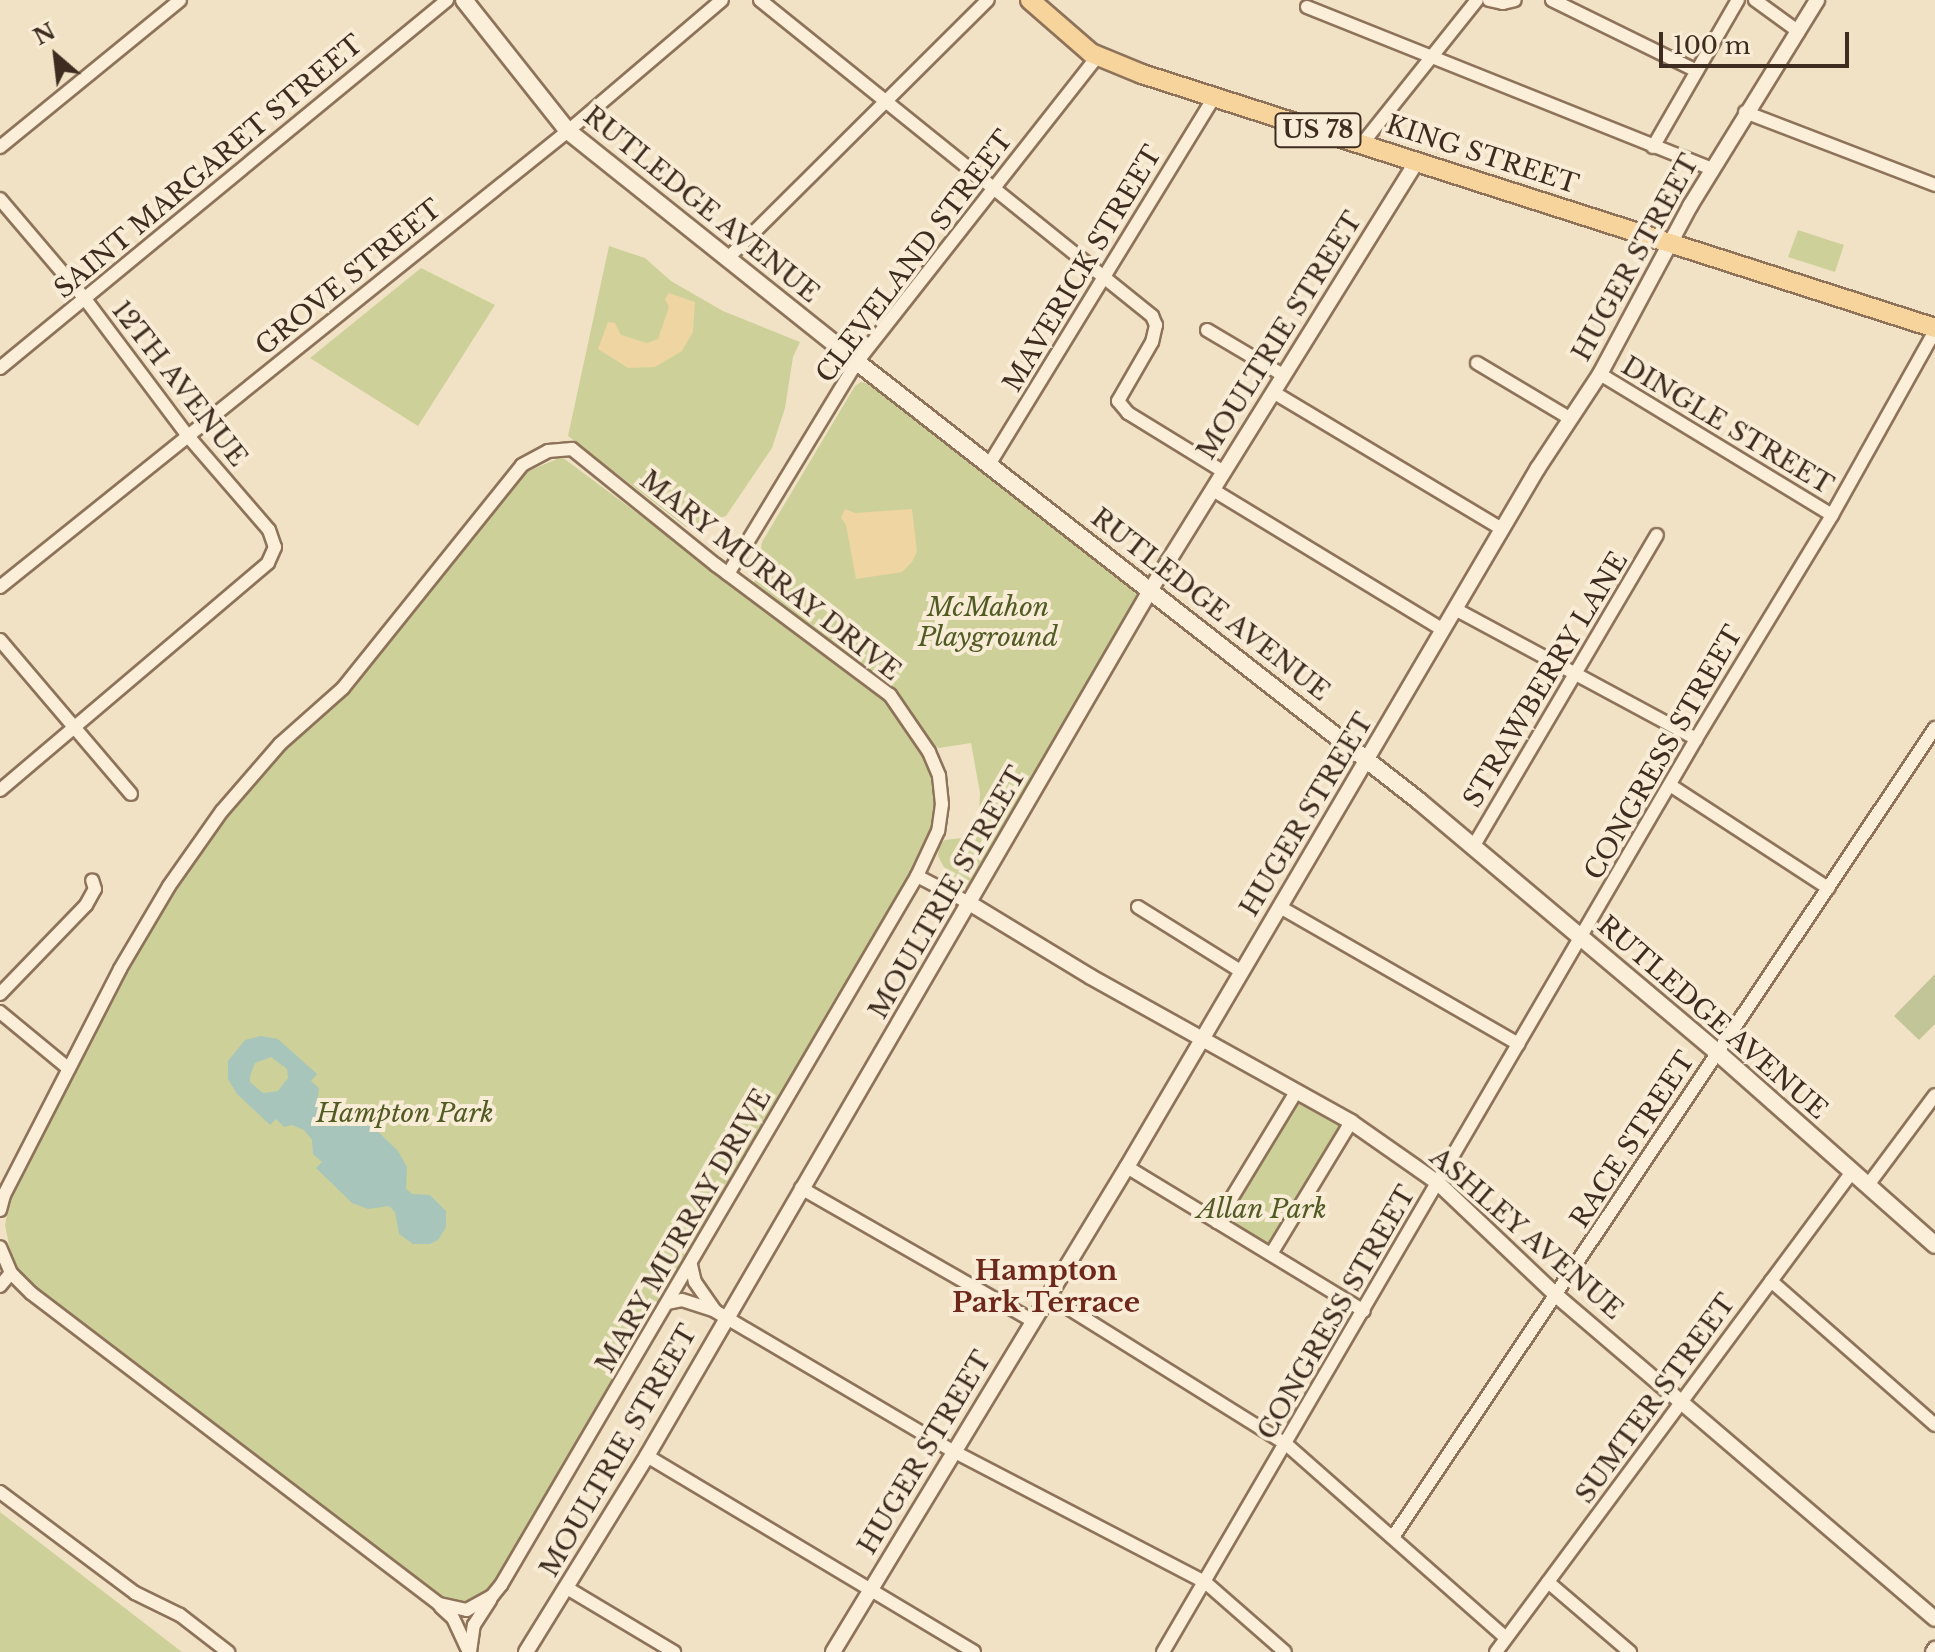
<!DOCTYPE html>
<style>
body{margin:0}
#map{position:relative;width:1935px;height:1652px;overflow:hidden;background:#f1e2c6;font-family:"Libre Baskerville",serif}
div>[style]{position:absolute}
.green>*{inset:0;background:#cdd199}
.sand>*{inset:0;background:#eed5a2}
.cemetery>*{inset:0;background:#c2c598}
.water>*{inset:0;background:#a7c5ba}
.roads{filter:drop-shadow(2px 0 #8e735a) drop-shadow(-2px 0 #8e735a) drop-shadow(0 2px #8e735a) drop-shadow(0 -2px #8e735a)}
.minor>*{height:12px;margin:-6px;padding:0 6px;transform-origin:6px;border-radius:6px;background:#fbefda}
.tertiary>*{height:14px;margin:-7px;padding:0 7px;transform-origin:7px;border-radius:7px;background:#fbefda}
.secondary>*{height:16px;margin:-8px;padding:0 8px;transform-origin:8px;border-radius:8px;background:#fbefda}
.primary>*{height:18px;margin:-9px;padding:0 9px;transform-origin:9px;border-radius:9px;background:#f6d49c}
span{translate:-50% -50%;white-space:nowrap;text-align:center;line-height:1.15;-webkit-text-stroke:8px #f8ecd6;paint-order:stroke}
.shield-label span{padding:2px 6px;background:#f8ecd6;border:2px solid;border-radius:6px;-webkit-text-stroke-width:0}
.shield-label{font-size:24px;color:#3d2c1f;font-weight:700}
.street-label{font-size:26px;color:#3d2c1f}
.park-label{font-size:26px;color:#515b24;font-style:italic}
.neighbourhood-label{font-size:28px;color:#6d271b;font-weight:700}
.north{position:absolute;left:16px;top:16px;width:80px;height:80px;-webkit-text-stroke:6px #f8ecd6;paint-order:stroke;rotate:332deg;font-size:22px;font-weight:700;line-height:32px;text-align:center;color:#3d2c1f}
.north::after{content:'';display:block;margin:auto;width:28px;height:36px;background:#3d2c1f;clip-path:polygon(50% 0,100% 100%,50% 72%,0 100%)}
.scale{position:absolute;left:1659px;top:32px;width:190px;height:36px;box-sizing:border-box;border:4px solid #3d2c1f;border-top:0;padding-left:10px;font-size:24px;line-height:28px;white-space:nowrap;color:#3d2c1f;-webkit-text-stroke:6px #f8ecd6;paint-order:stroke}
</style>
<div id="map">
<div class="green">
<i style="clip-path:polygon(1798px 230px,1844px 245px,1835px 272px,1788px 257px)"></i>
<i style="clip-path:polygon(609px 246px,645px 258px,671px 281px,723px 311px,800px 342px,793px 357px,785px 408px,772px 448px,726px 516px,686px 527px,568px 436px)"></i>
<i style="clip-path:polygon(421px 268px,495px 305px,418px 426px,310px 358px)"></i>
<i style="clip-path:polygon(861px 382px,871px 384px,1123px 580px,1138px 596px,966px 888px,960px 887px,948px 875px,938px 856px,939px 845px,945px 840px,978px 836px,980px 793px,971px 743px,939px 748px,932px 744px,892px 692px,758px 592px,752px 584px,757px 579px,762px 542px,855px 386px)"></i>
<i style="clip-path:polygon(562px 457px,886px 699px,927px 760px,936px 804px,933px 827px,914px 873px,694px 1239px,498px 1580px,472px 1602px,455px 1604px,440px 1599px,382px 1556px,30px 1284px,12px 1260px,5px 1225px,10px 1201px,117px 987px,172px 894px,215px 833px,279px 753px,349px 692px,526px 472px)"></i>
<i style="clip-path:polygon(1297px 1098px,1345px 1123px,1271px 1249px,1222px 1220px)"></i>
<i style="clip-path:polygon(0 1512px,182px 1652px,0 1652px)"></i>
</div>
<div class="sand">
<i style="clip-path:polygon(669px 293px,695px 302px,693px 332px,682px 351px,655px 367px,628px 368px,598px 349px,608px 322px,615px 323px,621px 335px,647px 343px,658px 339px,669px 307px,665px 299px)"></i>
<i style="clip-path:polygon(845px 509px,855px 513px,912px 509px,917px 552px,912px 562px,902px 572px,856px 579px,846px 525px,841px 518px)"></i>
</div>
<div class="cemetery">
<i style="clip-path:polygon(1935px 974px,1935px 1024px,1919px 1040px,1894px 1016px)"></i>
</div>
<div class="water">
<i style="clip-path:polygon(evenodd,261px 1036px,278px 1039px,317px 1074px,311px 1081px,319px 1088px,318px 1097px,324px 1109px,337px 1116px,349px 1116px,357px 1124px,364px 1118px,398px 1151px,407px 1167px,406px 1189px,412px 1194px,430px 1195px,446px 1211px,446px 1227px,438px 1240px,430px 1244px,413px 1244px,399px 1234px,395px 1212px,389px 1206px,368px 1209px,352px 1203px,316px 1168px,322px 1162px,313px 1154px,312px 1140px,304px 1130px,292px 1125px,284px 1127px,276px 1119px,270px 1125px,237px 1094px,228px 1079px,228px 1061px,245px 1040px,261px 1036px,271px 1057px,287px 1069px,288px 1078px,278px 1091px,263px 1093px,250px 1082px,250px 1076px,255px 1063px,271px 1057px)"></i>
</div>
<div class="roads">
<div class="minor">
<i style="left:760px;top:0;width:504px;rotate:38.87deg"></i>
<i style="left:1152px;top:316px;width:10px;rotate:66deg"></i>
<i style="left:1156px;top:325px;width:17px;rotate:103deg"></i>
<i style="left:1152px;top:342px;width:68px;rotate:120deg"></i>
<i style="left:1118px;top:401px;width:16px;rotate:50deg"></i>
<i style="left:1128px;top:413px;width:113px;rotate:31.6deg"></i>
<i style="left:1489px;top:0;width:14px;rotate:12deg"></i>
<i style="left:1503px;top:3px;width:12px;rotate:-14deg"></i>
<i style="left:1552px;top:0;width:161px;rotate:26.1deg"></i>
<i style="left:1755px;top:0;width:54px;rotate:36deg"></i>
<i style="left:1307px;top:7px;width:436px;rotate:21.8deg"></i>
<i style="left:1745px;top:112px;width:204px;rotate:21deg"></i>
<i style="left:1362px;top:144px;width:184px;rotate:-51.4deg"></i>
<i style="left:0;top:147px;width:232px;rotate:-39.2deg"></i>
<i style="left:1653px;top:147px;width:170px;rotate:-60deg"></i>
<i style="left:0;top:199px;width:131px;rotate:49.6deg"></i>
<i style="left:85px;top:299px;width:170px;rotate:53.1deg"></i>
<i style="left:187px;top:435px;width:125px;rotate:49.2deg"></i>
<i style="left:269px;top:530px;width:18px;rotate:71deg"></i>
<i style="left:275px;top:547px;width:17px;rotate:114deg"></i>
<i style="left:268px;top:563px;width:351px;rotate:139.7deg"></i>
<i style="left:728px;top:258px;width:366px;rotate:-44.8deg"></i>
<i style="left:1207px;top:330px;width:88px;rotate:30.6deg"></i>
<i style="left:1477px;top:363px;width:109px;rotate:30.8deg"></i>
<i style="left:0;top:368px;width:579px;rotate:-39.46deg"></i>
<i style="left:1600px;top:374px;width:271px;rotate:31.3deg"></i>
<i style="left:1273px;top:392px;width:267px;rotate:30.9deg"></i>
<i style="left:990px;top:463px;width:429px;rotate:-58.5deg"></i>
<i style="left:1213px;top:490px;width:269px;rotate:31.3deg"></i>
<i style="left:728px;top:574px;width:248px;rotate:-58.7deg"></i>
<i style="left:857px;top:362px;width:390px;rotate:-51.8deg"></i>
<i style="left:0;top:587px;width:728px;rotate:-38.76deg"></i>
<i style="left:568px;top:131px;width:202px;rotate:-40.4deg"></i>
<i style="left:1455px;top:609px;width:274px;rotate:28.3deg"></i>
<i style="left:0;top:640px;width:202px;rotate:49.6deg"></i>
<i style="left:1670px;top:785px;width:189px;rotate:33.1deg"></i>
<i style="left:1473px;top:847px;width:362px;rotate:-59.5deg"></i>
<i style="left:917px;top:876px;width:61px;rotate:27.4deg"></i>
<i style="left:1138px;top:907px;width:123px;rotate:32deg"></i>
<i style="left:1280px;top:907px;width:275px;rotate:29.9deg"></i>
<i style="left:0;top:994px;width:124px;rotate:-46deg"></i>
<i style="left:86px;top:905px;width:18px;rotate:-61deg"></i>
<i style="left:95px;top:889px;width:9px;rotate:-108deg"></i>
<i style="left:0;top:1012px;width:89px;rotate:39.6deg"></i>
<i style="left:1127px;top:1167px;width:277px;rotate:31.3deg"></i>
<i style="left:1868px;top:1185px;width:112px;rotate:-53.3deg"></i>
<i style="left:801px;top:1188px;width:267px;rotate:29.8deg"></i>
<i style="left:0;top:1210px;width:16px;rotate:-75deg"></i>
<i style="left:4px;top:1195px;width:254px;rotate:-62.8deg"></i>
<i style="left:120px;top:969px;width:96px;rotate:-59.4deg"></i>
<i style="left:169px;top:886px;width:92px;rotate:-54.8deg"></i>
<i style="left:222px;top:811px;width:89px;rotate:-49.1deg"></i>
<i style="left:280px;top:744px;width:84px;rotate:-41.6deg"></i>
<i style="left:343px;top:688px;width:286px;rotate:-51.2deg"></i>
<i style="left:522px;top:465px;width:30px;rotate:-28deg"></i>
<i style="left:548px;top:451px;width:24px;rotate:-5deg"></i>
<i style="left:572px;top:449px;width:185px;rotate:38.9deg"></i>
<i style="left:716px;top:565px;width:217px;rotate:36.8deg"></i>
<i style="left:890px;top:695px;width:69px;rotate:55.6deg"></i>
<i style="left:929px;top:752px;width:26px;rotate:67deg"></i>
<i style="left:939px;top:776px;width:28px;rotate:84deg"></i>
<i style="left:942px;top:804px;width:27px;rotate:98deg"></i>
<i style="left:938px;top:831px;width:50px;rotate:115deg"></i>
<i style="left:917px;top:876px;width:822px;rotate:120.4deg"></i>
<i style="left:501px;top:1585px;width:14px;rotate:129deg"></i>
<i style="left:492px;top:1596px;width:29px;rotate:151deg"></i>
<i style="left:467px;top:1610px;width:29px;rotate:-168deg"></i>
<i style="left:439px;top:1604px;width:513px;rotate:-142.68deg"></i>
<i style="left:31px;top:1293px;width:28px;rotate:-135deg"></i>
<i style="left:11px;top:1273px;width:28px;rotate:-113deg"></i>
<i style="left:1217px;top:1222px;width:152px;rotate:-58.7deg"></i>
<i style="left:1271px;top:1254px;width:154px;rotate:-58.8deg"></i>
<i style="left:691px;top:1265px;width:17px;rotate:77deg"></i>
<i style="left:695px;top:1282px;width:35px;rotate:55deg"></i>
<i style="left:1771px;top:1281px;width:218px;rotate:41.3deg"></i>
<i style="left:0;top:1286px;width:17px;rotate:-50deg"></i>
<i style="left:1049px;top:1296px;width:279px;rotate:32deg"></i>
<i style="left:1286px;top:1444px;width:293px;rotate:41.4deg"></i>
<i style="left:667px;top:1303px;width:15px;rotate:-11deg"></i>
<i style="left:682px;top:1300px;width:35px;rotate:18deg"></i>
<i style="left:715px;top:1311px;width:276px;rotate:30.5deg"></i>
<i style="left:953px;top:1451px;width:284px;rotate:27.5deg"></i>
<i style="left:1205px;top:1582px;width:106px;rotate:41.2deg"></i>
<i style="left:647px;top:1456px;width:381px;rotate:30.9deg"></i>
<i style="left:0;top:1492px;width:169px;rotate:36.8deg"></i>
<i style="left:135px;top:1593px;width:50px;rotate:26.1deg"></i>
<i style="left:180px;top:1615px;width:61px;rotate:37.6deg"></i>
<i style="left:1393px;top:1537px;width:974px;rotate:-56.18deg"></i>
<i style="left:1548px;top:1582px;width:108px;rotate:40.5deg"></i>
<i style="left:567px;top:1588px;width:125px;rotate:30.9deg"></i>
<i style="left:441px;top:1607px;width:16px;rotate:43deg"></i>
<i style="left:453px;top:1618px;width:33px;rotate:65deg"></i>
<i style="left:470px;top:1652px;width:27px;rotate:-82deg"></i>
<i style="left:474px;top:1625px;width:30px;rotate:-57deg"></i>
<i style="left:1163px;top:1652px;width:1057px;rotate:-59.72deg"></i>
<i style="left:1696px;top:739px;width:262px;rotate:-58.7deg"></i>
<i style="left:1832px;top:515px;width:211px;rotate:-60.8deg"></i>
<i style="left:1496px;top:1652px;width:598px;rotate:-53.44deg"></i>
</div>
<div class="tertiary">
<i style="left:971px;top:904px;width:140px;rotate:31.3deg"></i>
<i style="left:1091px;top:977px;width:298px;rotate:29.1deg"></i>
<i style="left:1351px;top:1122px;width:106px;rotate:35deg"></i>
<i style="left:1438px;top:1183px;width:164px;rotate:43.5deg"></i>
<i style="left:1557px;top:1296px;width:497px;rotate:40.5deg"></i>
<i style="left:526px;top:1652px;width:230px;rotate:-58.3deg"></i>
<i style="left:647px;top:1456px;width:1003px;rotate:-59.83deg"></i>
<i style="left:1151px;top:589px;width:504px;rotate:-58.14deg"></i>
<i style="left:833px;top:1652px;width:567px;rotate:-58.78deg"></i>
<i style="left:1127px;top:1167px;width:811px;rotate:-59.55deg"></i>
<i style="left:1538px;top:468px;width:113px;rotate:-56.6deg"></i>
<i style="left:1600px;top:374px;width:191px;rotate:-61.8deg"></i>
<i style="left:1690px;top:206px;width:242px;rotate:-58.3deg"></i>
<i style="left:1933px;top:1652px;width:4px;rotate:-56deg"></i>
</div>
<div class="secondary">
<i style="left:464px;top:0;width:167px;rotate:51.6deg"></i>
<i style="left:568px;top:131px;width:370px;rotate:38.6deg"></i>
<i style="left:857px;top:362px;width:713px;rotate:37.99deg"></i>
<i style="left:1419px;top:801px;width:390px;rotate:40.1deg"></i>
<i style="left:1717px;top:1052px;width:291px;rotate:41.5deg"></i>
</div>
<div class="primary">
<i style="left:1030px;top:0;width:81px;rotate:41deg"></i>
<i style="left:1091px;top:53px;width:55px;rotate:22.4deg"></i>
<i style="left:1142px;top:74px;width:833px;rotate:17.76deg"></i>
</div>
</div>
<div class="shield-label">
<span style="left:1318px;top:130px">US 78</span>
</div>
<div class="street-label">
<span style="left:1482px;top:155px;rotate:18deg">KING STREET</span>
<span style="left:209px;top:167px;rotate:-40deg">SAINT MARGARET STREET</span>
<span style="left:701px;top:205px;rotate:39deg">RUTLEDGE AVENUE</span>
<span style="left:915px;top:257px;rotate:-53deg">CLEVELAND STREET</span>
<span style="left:1636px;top:258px;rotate:-61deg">HUGER STREET</span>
<span style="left:1083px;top:269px;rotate:-59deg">MAVERICK STREET</span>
<span style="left:349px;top:278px;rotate:-39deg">GROVE STREET</span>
<span style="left:1280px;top:336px;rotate:-58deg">MOULTRIE STREET</span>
<span style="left:179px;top:384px;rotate:52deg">12TH AVENUE</span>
<span style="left:1727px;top:426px;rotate:31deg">DINGLE STREET</span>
<span style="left:770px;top:576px;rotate:38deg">MARY MURRAY DRIVE</span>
<span style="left:1210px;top:605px;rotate:38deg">RUTLEDGE AVENUE</span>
<span style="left:1546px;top:680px;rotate:-59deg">STRAWBERRY LANE</span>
<span style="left:1664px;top:753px;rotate:-60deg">CONGRESS STREET</span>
<span style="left:1307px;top:815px;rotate:-59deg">HUGER STREET</span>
<span style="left:948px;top:893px;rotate:-60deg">MOULTRIE STREET</span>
<span style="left:1712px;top:1018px;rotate:41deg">RUTLEDGE AVENUE</span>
<span style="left:1633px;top:1140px;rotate:-57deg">RACE STREET</span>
<span style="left:684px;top:1231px;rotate:-60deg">MARY MURRAY DRIVE</span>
<span style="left:1526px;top:1234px;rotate:41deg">ASHLEY AVENUE</span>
<span style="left:1337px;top:1313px;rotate:-60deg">CONGRESS STREET</span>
<span style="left:1656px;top:1399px;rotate:-54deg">SUMTER STREET</span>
<span style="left:619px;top:1451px;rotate:-60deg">MOULTRIE STREET</span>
<span style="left:925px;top:1453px;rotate:-59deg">HUGER STREET</span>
</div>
<div class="park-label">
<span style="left:988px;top:623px">McMahon<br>Playground</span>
<span style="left:405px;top:1114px">Hampton Park</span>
<span style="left:1262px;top:1210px">Allan Park</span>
</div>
<div class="neighbourhood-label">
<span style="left:1046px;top:1287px">Hampton<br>Park Terrace</span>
</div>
<div class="north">N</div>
<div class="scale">100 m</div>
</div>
